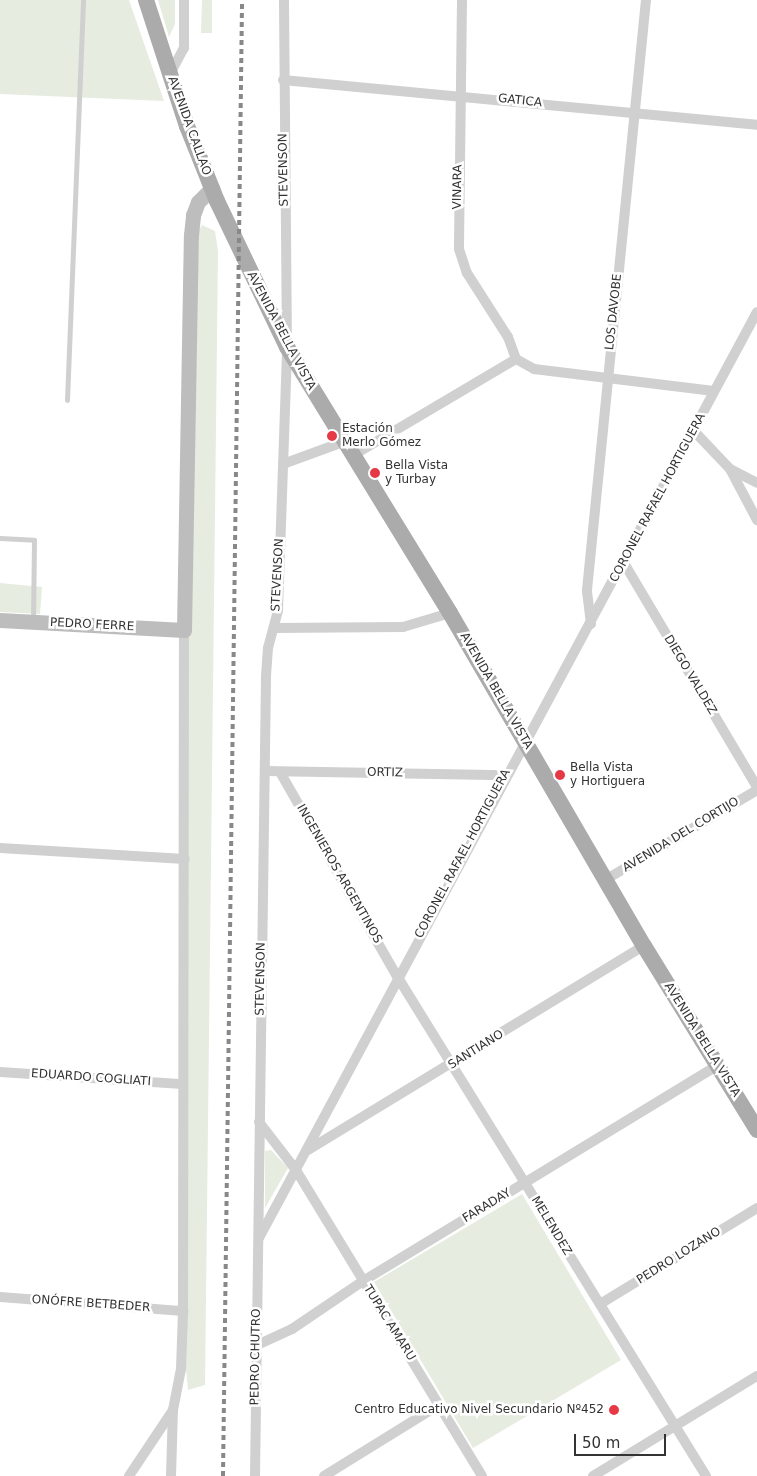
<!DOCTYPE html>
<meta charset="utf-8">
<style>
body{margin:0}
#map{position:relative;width:757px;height:1476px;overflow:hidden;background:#fff;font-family:"DejaVu Sans",sans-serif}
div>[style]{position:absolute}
.green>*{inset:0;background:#e6ecdf}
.lane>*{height:5px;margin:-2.5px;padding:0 2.5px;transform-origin:2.5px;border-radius:2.5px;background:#d0d0d0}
.street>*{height:10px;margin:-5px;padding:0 5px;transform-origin:5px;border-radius:5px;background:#d0d0d0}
.secondary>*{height:15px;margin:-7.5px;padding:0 7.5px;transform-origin:7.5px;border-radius:7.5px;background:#bdbdbd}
.primary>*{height:16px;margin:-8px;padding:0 8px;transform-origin:8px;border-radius:8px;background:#ababab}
.rail>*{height:4px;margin-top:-2px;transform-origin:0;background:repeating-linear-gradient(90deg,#888 0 5px,transparent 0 9px)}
.dots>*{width:14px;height:14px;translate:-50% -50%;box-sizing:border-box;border:2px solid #fff;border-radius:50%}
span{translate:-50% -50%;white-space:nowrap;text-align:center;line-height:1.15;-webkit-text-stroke:5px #fff;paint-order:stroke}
.street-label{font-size:12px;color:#333}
.poi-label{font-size:12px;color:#333}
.left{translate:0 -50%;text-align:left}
.right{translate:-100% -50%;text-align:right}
.scale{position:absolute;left:574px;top:1434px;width:92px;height:22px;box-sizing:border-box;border:2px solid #333;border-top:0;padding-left:6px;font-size:15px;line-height:18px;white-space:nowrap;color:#333;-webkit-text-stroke:4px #fff;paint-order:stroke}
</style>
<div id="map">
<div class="green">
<i style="clip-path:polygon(0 0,129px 0,164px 101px,0 94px)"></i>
<i style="clip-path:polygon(158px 0,175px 0,175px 24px,169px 37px)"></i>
<i style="clip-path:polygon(202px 0,212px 0,212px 33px,201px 33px)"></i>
<i style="clip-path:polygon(202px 225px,215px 231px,218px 251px,205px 1385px,188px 1390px,185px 1358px,188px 633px,197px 234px)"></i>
<i style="clip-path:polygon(0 583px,42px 587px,40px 614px,0 612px)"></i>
<i style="clip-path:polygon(271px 1150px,288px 1168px,265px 1208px,265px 1151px)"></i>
<i style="clip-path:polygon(522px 1194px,621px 1360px,473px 1448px,374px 1282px)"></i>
</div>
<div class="lane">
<i style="left:67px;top:400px;width:400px;rotate:-87.7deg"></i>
<i style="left:0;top:538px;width:34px;rotate:3deg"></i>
<i style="left:34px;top:540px;width:79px;rotate:90.7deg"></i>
</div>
<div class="street">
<i style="left:462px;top:0;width:249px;rotate:90.7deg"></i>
<i style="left:459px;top:249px;width:25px;rotate:72deg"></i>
<i style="left:467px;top:273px;width:76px;rotate:57.4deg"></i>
<i style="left:508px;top:337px;width:23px;rotate:70deg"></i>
<i style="left:516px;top:359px;width:21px;rotate:29deg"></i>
<i style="left:534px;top:369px;width:181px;rotate:7deg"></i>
<i style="left:170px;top:74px;width:30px;rotate:-62deg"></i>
<i style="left:184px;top:48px;width:48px;rotate:-90deg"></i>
<i style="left:283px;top:80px;width:476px;rotate:5.4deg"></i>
<i style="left:693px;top:430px;width:54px;rotate:46.5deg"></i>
<i style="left:730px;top:469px;width:30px;rotate:27deg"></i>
<i style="left:352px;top:456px;width:191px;rotate:-30.6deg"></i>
<i style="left:283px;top:464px;width:64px;rotate:-20.1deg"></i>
<i style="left:730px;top:469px;width:58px;rotate:62.1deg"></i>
<i style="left:624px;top:563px;width:261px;rotate:59.3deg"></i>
<i style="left:591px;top:624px;width:34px;rotate:-97deg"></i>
<i style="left:587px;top:590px;width:593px;rotate:-84.29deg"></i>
<i style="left:274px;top:628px;width:129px;rotate:-0.4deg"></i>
<i style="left:403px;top:627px;width:49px;rotate:-16.6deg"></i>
<i style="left:265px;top:771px;width:241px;rotate:1deg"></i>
<i style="left:280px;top:772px;width:235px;rotate:60.2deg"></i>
<i style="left:397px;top:976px;width:588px;rotate:58.28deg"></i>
<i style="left:0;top:848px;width:185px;rotate:3.4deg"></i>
<i style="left:605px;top:880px;width:177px;rotate:-30.6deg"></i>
<i style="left:0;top:1072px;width:183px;rotate:3.8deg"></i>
<i style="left:259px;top:1122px;width:61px;rotate:52.4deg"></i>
<i style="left:296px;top:1170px;width:358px;rotate:58.7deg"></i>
<i style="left:308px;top:1150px;width:393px;rotate:-31.3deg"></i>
<i style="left:259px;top:1238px;width:1051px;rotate:-61.73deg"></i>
<i style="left:0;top:1297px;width:184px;rotate:4.4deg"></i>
<i style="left:600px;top:1304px;width:184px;rotate:-31.4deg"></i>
<i style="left:255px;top:1346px;width:41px;rotate:-24.7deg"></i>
<i style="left:292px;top:1329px;width:86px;rotate:-34.1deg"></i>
<i style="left:363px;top:1281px;width:416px;rotate:-31.3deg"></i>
<i style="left:129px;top:1476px;width:79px;rotate:-56.3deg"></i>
<i style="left:171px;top:1476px;width:66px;rotate:-88.3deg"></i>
<i style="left:173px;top:1410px;width:42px;rotate:-79deg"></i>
<i style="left:181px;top:1369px;width:58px;rotate:-88deg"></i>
<i style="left:183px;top:1311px;width:681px;rotate:-89.92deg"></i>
<i style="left:255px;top:1476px;width:800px;rotate:-89.21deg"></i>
<i style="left:266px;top:676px;width:28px;rotate:-86deg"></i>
<i style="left:268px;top:648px;width:39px;rotate:-75deg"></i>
<i style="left:278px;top:610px;width:263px;rotate:-88deg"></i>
<i style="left:287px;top:347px;width:347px;rotate:-90.5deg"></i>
<i style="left:324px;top:1476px;width:135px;rotate:-31.7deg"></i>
<i style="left:593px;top:1476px;width:192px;rotate:-31.4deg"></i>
</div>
<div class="secondary">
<i style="left:0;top:620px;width:184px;rotate:3.1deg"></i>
<i style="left:184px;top:630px;width:395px;rotate:-89deg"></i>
<i style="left:191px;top:235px;width:20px;rotate:-84deg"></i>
<i style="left:193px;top:215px;width:14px;rotate:-69deg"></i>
<i style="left:198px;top:202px;width:20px;rotate:-45deg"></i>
</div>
<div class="primary">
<i style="left:146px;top:0;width:133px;rotate:72deg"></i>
<i style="left:187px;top:126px;width:81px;rotate:68.2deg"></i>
<i style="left:217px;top:201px;width:162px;rotate:64.4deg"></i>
<i style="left:287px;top:347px;width:312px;rotate:58.5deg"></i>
<i style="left:450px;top:613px;width:385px;rotate:59.8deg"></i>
<i style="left:644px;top:946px;width:216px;rotate:58.4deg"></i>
</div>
<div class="rail">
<i style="left:223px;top:1476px;width:1476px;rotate:-89.26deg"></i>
</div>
<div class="dots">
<i style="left:332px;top:436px;background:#e63946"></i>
<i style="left:375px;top:473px;background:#e63946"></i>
<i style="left:560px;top:775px;background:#e63946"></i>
<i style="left:614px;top:1410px;background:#e63946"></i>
</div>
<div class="street-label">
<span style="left:520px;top:101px;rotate:6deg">GATICA</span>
<span style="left:189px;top:126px;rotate:70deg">AVENIDA CALLAO</span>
<span style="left:284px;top:170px;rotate:-91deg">STEVENSON</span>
<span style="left:458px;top:187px;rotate:-89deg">VINARA</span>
<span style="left:614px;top:312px;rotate:-84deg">LOS DAVOBE</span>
<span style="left:281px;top:331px;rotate:62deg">AVENIDA BELLA VISTA</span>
<span style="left:658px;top:498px;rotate:-62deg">CORONEL RAFAEL HORTIGUERA</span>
<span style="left:278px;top:575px;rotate:-87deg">STEVENSON</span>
<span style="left:92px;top:625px;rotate:3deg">PEDRO FERRE</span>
<span style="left:690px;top:675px;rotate:59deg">DIEGO VALDEZ</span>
<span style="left:496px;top:691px;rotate:60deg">AVENIDA BELLA VISTA</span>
<span style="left:385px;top:773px;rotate:1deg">ORTIZ</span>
<span style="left:681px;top:835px;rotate:-31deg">AVENIDA DEL CORTIJO</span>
<span style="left:463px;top:854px;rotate:-62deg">CORONEL RAFAEL HORTIGUERA</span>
<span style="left:339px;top:874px;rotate:60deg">INGENIEROS ARGENTINOS</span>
<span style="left:261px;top:979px;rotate:-89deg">STEVENSON</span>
<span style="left:702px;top:1040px;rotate:58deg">AVENIDA BELLA VISTA</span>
<span style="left:476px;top:1050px;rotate:-32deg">SANTIANO</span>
<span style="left:91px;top:1078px;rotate:4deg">EDUARDO COGLIATI</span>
<span style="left:487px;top:1206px;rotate:-31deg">FARADAY</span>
<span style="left:551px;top:1226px;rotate:59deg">MELENDEZ</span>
<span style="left:679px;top:1256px;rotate:-32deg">PEDRO LOZANO</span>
<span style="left:91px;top:1304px;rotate:4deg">ONÓFRE BETBEDER</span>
<span style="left:389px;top:1323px;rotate:58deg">TUPAC AMARU</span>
<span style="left:256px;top:1357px;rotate:-89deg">PEDRO CHUTRO</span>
</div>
<div class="poi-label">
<span class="left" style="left:342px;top:436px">Estación<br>Merlo Gómez</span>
<span class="left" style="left:385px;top:473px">Bella Vista<br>y Turbay</span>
<span class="left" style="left:570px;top:775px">Bella Vista<br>y Hortiguera</span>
<span class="right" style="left:604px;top:1410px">Centro Educativo Nivel Secundario Nº452</span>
</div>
<div class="scale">50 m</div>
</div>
